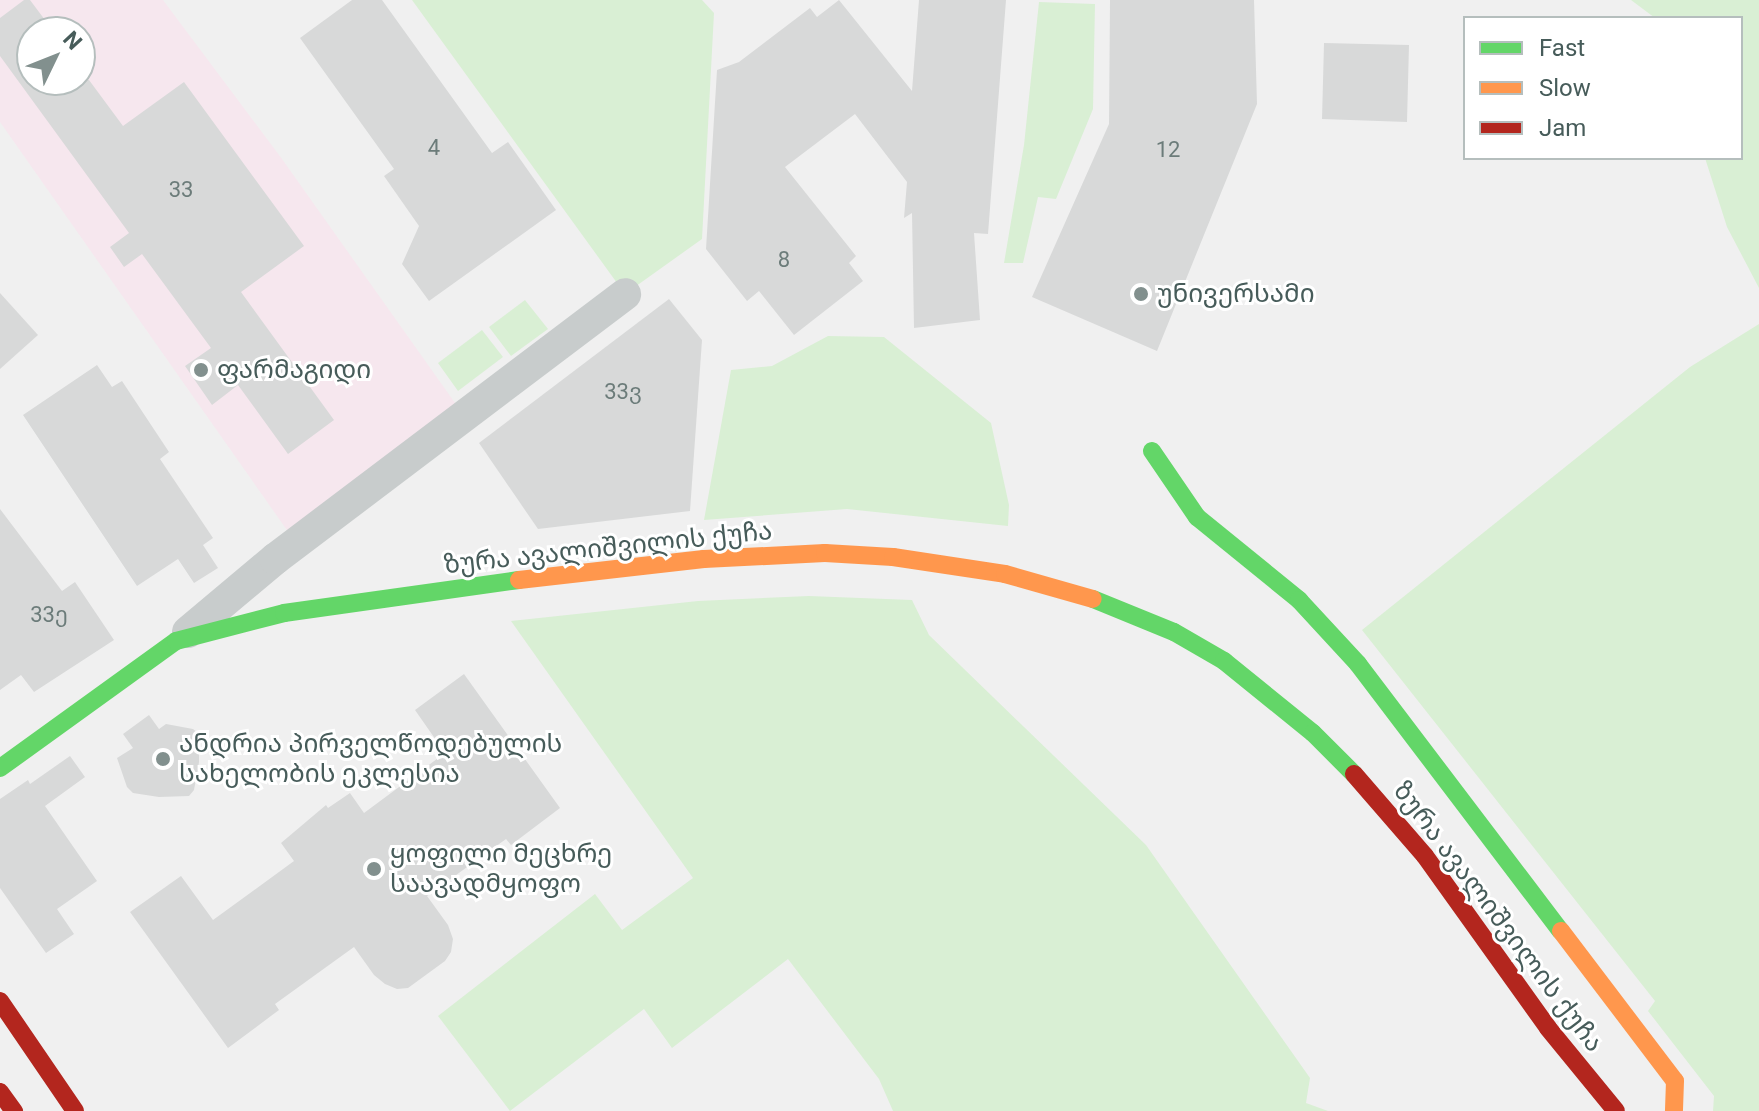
<!DOCTYPE html>
<meta charset="utf-8">
<style>
body{margin:0}
#map{position:relative;width:1759px;height:1111px;overflow:hidden;background:#f0f0f0;font-family:Roboto,"Noto Sans Georgian",sans-serif}
div>[style]{position:absolute}
.medical>*{inset:0;background:#f6e7ee}
.green>*{inset:0;background:#d9efd4}
.building>*{inset:0;background:#d8d9d9}
.street>*{height:32px;margin:-16px;padding:0 16px;transform-origin:16px;border-radius:16px;background:#c8cccc}
.fast>*{height:18px;margin:-9px;padding:0 9px;transform-origin:9px;border-radius:9px;background:#63d668}
.slow>*{height:18px;margin:-9px;padding:0 9px;transform-origin:9px;border-radius:9px;background:#ff974d}
.jam>*{height:18px;margin:-9px;padding:0 9px;transform-origin:9px;border-radius:9px;background:#b3261e}
.dots>*{width:22px;height:22px;translate:-50% -50%;box-sizing:border-box;border:4px solid #fff;border-radius:50%}
span{translate:-50% -50%;white-space:nowrap;text-align:center;line-height:1.15;-webkit-text-stroke:6px #fff;paint-order:stroke}
.number-label{font-size:22px;color:#6c7c7a}
.number-label span{-webkit-text-stroke-width:0}
.poi-label{font-size:26px;color:#475c5a}
.left{translate:0 -50%;text-align:left}
.street-label{font-size:26px;color:#475c5a}
.legend{position:absolute;left:1463px;top:16px;width:280px;height:144px;box-sizing:border-box;background:#fff;border:2px solid #b5bebd;margin:0;padding:10px 14px;list-style:none;font-size:24px;color:#475c5a}
.legend li{display:flex;align-items:center;gap:16px;height:40px}
.legend b{width:40px;border:2px solid #b5bebd}
.north{position:absolute;left:16px;top:16px;width:80px;height:80px;box-sizing:border-box;background:#fff;border:2px solid #b5bebd;border-radius:50%;rotate:47deg;font-size:22px;font-weight:700;line-height:32px;text-align:center;color:#475c5a}
.north::after{content:'';display:block;margin:auto;width:28px;height:36px;background:#82908e;clip-path:polygon(50% 0,100% 100%,50% 72%,0 100%)}
</style>
<div id="map">
<div class="medical">
<i style="clip-path:polygon(evenodd,0 0,163px 0,282px 159px,465px 417px,296px 543px,0 122px,0 0,32px 32px,80px 32px,80px 80px,32px 80px,32px 32px)"></i>
</div>
<div class="green">
<i style="clip-path:polygon(412px 0,702px 0,714px 13px,702px 239px,625px 294px)"></i>
<i style="clip-path:polygon(1631px 0,1759px 0,1759px 288px,1727px 227px,1705px 158px,1741px 158px,1741px 18px,1655px 18px)"></i>
<i style="clip-path:polygon(1039px 2px,1095px 4px,1093px 109px,1056px 199px,1038px 197px,1023px 263px,1004px 263px,1024px 145px)"></i>
<i style="clip-path:polygon(525px 300px,548px 329px,511px 356px,489px 327px)"></i>
<i style="clip-path:polygon(1759px 324px,1759px 1111px,1713px 1111px,1714px 1096px,1648px 1011px,1655px 1001px,1362px 630px,1690px 367px)"></i>
<i style="clip-path:polygon(482px 330px,503px 357px,458px 391px,438px 363px)"></i>
<i style="clip-path:polygon(828px 336px,884px 337px,991px 423px,1009px 505px,1008px 526px,847px 509px,704px 520px,731px 370px,772px 366px)"></i>
<i style="clip-path:polygon(809px 596px,912px 600px,929px 635px,1146px 845px,1310px 1078px,1306px 1103px,1328px 1111px,893px 1111px,879px 1079px,788px 959px,672px 1048px,644px 1009px,510px 1111px,438px 1016px,595px 894px,622px 930px,693px 878px,511px 621px,698px 601px)"></i>
</div>
<div class="building">
<i style="clip-path:polygon(24px 0,30px 0,54px 32px,32px 32px,32px 80px,89px 80px,123px 126px,184px 82px,304px 246px,241px 292px,334px 420px,288px 454px,238px 385px,212px 405px,185px 366px,211px 348px,142px 254px,124px 267px,110px 247px,129px 233px,0 56px,0 18px)"></i>
<i style="clip-path:polygon(352px 0,382px 0,492px 153px,508px 142px,556px 210px,429px 301px,402px 264px,419px 226px,384px 176px,394px 169px,300px 38px)"></i>
<i style="clip-path:polygon(839px 0,912px 91px,919px 0,1006px 0,988px 234px,974px 233px,980px 320px,914px 328px,912px 213px,904px 218px,907px 182px,855px 114px,785px 167px,856px 256px,849px 263px,863px 281px,794px 335px,759px 291px,747px 301px,706px 249px,717px 70px,739px 62px,810px 8px,817px 17px)"></i>
<i style="clip-path:polygon(1110px 0,1254px 0,1257px 104px,1157px 351px,1032px 297px,1109px 124px)"></i>
<i style="clip-path:polygon(1324px 43px,1409px 45px,1407px 122px,1322px 119px)"></i>
<i style="clip-path:polygon(0 293px,38px 335px,0 369px)"></i>
<i style="clip-path:polygon(669px 299px,702px 340px,690px 511px,538px 529px,479px 443px)"></i>
<i style="clip-path:polygon(97px 365px,112px 387px,122px 381px,169px 452px,160px 459px,213px 538px,203px 545px,218px 568px,194px 583px,178px 559px,137px 586px,23px 415px)"></i>
<i style="clip-path:polygon(0 509px,62px 591px,75px 582px,114px 640px,34px 692px,21px 675px,0 690px)"></i>
<i style="clip-path:polygon(464px 674px,560px 808px,511px 845px,506px 839px,427px 896px,448px 925px,453px 939px,451px 952px,445px 961px,408px 988px,397px 989px,385px 984px,374px 975px,354px 947px,275px 1004px,279px 1010px,228px 1048px,130px 912px,181px 876px,213px 920px,294px 861px,281px 843px,326px 805px,328px 808px,350px 793px,364px 813px,445px 753px,415px 710px)"></i>
<i style="clip-path:polygon(149px 715px,159px 729px,166px 724px,193px 729px,199px 734px,199px 762px,194px 790px,189px 796px,159px 797px,133px 793px,127px 787px,117px 758px,133px 748px,123px 734px)"></i>
<i style="clip-path:polygon(70px 756px,85px 777px,45px 806px,97px 881px,57px 909px,74px 934px,46px 953px,0 888px,0 799px,28px 780px,30px 784px)"></i>
</div>
<div class="street">
<i style="left:188px;top:632px;width:114px;rotate:-40deg"></i>
<i style="left:275px;top:559px;width:439px;rotate:-37.1deg"></i>
</div>
<div class="fast">
<i style="left:1152px;top:451px;width:80px;rotate:55.7deg"></i>
<i style="left:1197px;top:517px;width:132px;rotate:39.1deg"></i>
<i style="left:1299px;top:600px;width:87px;rotate:47.3deg"></i>
<i style="left:1358px;top:664px;width:335px;rotate:52.8deg"></i>
<i style="left:1093px;top:599px;width:87px;rotate:22.2deg"></i>
<i style="left:1174px;top:632px;width:58px;rotate:30.1deg"></i>
<i style="left:1224px;top:661px;width:114px;rotate:39deg"></i>
<i style="left:1313px;top:733px;width:58px;rotate:45deg"></i>
<i style="left:0;top:768px;width:217px;rotate:-35.8deg"></i>
<i style="left:176px;top:641px;width:112px;rotate:-14.5deg"></i>
<i style="left:284px;top:613px;width:237px;rotate:-8deg"></i>
</div>
<div class="slow">
<i style="left:519px;top:580px;width:186px;rotate:-6.5deg"></i>
<i style="left:704px;top:559px;width:121px;rotate:-2.8deg"></i>
<i style="left:825px;top:553px;width:68px;rotate:3.4deg"></i>
<i style="left:893px;top:557px;width:113px;rotate:8.6deg"></i>
<i style="left:1005px;top:574px;width:91px;rotate:15.9deg"></i>
<i style="left:1561px;top:931px;width:188px;rotate:52.8deg"></i>
<i style="left:1675px;top:1081px;width:30px;rotate:92deg"></i>
</div>
<div class="jam">
<i style="left:1354px;top:774px;width:108px;rotate:49.1deg"></i>
<i style="left:1425px;top:856px;width:211px;rotate:54.4deg"></i>
<i style="left:1548px;top:1028px;width:107px;rotate:50.7deg"></i>
<i style="left:0;top:1001px;width:133px;rotate:55.7deg"></i>
<i style="left:0;top:1092px;width:24px;rotate:54deg"></i>
</div>
<div class="dots">
<i style="left:1141px;top:294px;background:#82908e"></i>
<i style="left:201px;top:370px;background:#82908e"></i>
<i style="left:163px;top:759px;background:#82908e"></i>
<i style="left:374px;top:869px;background:#82908e"></i>
</div>
<div class="number-label">
<span style="left:434px;top:148px">4</span>
<span style="left:1168px;top:150px">12</span>
<span style="left:181px;top:190px">33</span>
<span style="left:784px;top:260px">8</span>
<span style="left:623px;top:392px">33ვ</span>
<span style="left:49px;top:615px">33ე</span>
</div>
<div class="poi-label">
<span class="left" style="left:1157px;top:294px">უნივერსამი</span>
<span class="left" style="left:217px;top:370px">ფარმაგიდი</span>
<span class="left" style="left:179px;top:759px">ანდრია პირველწოდებულის<br>სახელობის ეკლესია</span>
<span class="left" style="left:390px;top:869px">ყოფილი მეცხრე<br>საავადმყოფო</span>
</div>
<div class="street-label">
<span style="left:608px;top:548px;rotate:-6deg">ზურა ავალიშვილის ქუჩა</span>
<span style="left:1498px;top:917px;rotate:53deg">ზურა ავალიშვილის ქუჩა</span>
</div>
<ul class="legend">
<li><b style="height:10px;background:#63d668"></b>Fast</li>
<li><b style="height:10px;background:#ff974d"></b>Slow</li>
<li><b style="height:10px;background:#b3261e"></b>Jam</li>
</ul>
<div class="north">N</div>
</div>
